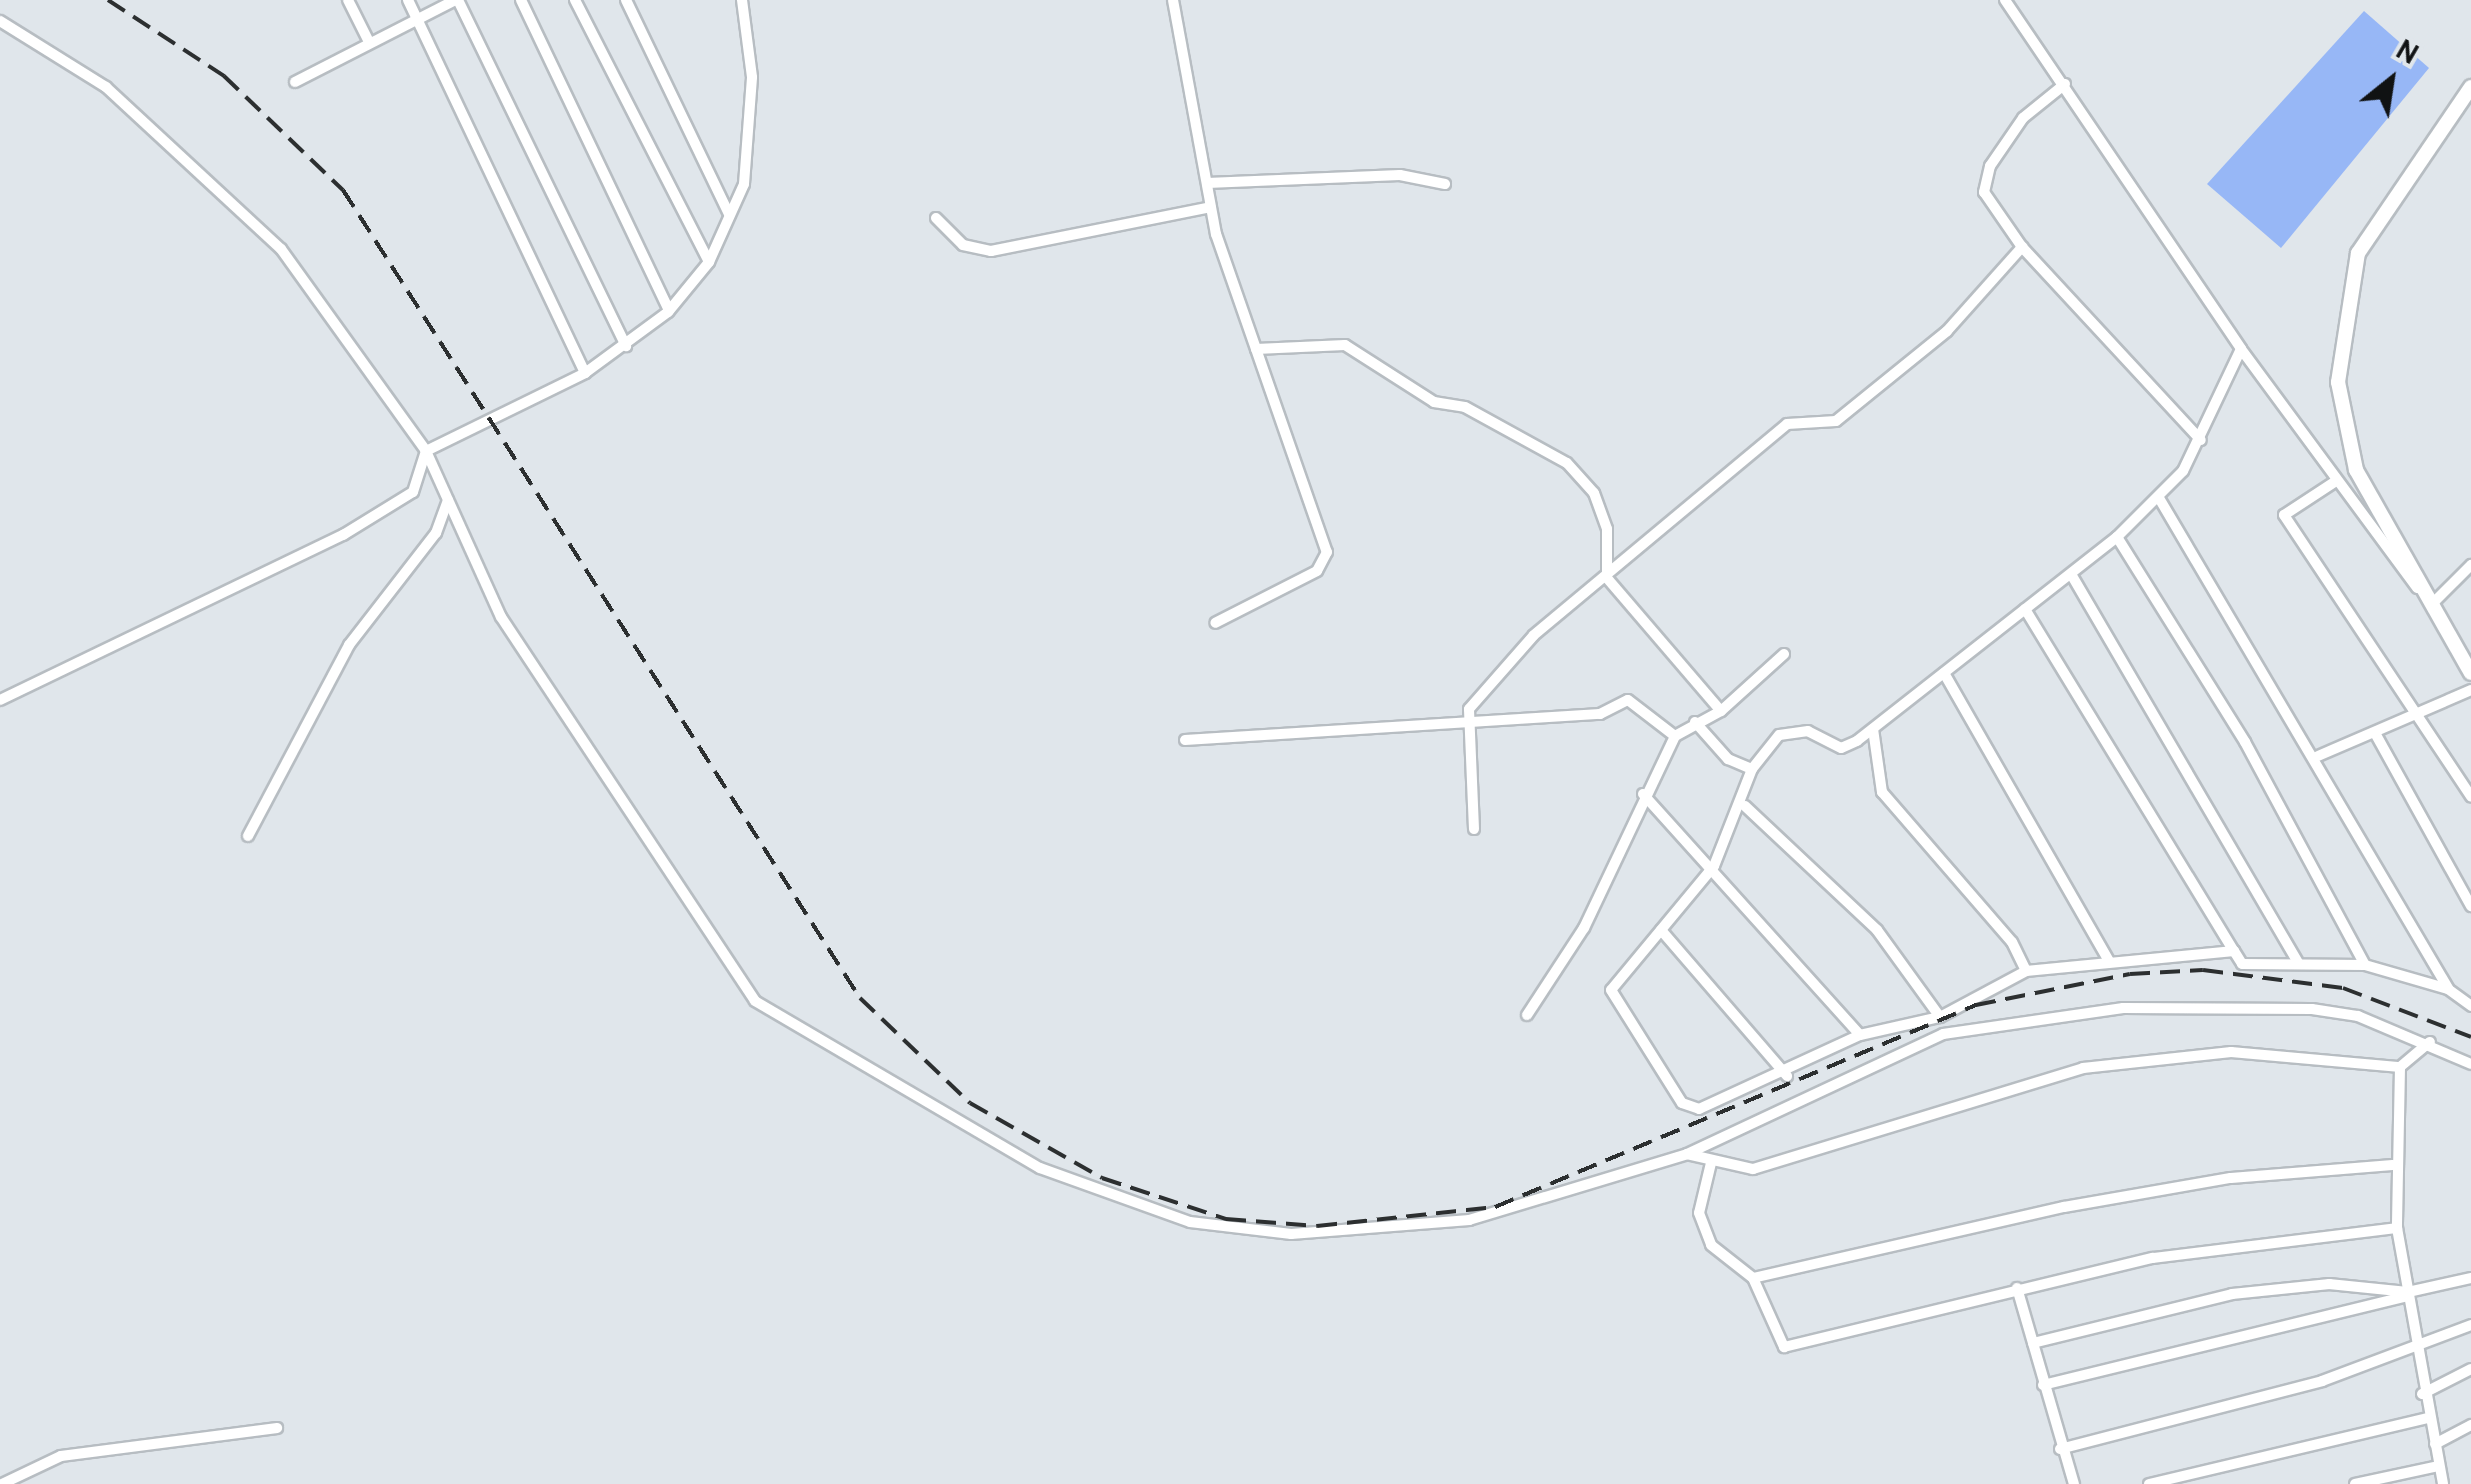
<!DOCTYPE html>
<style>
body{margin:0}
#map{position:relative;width:2471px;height:1484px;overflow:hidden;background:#e0e6eb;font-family:Overpass,sans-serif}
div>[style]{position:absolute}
.water>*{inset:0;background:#97b7f6}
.roads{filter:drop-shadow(2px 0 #b7bdc2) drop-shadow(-2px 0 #b7bdc2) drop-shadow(0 2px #b7bdc2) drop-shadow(0 -2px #b7bdc2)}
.minor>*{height:10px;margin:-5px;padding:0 5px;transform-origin:5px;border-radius:5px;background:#fff}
.tertiary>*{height:14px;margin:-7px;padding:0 7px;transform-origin:7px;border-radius:7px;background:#fff}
.rail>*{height:4px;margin-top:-2px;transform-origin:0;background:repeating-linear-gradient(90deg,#2c2f30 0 20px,transparent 0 30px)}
span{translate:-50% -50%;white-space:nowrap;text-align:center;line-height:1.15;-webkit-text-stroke:8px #e0e6eb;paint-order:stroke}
.north{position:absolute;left:2341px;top:30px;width:100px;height:100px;-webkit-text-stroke:8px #e0e6eb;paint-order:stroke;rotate:30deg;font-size:28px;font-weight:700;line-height:40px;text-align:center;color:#101213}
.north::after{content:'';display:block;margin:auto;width:35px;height:45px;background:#101213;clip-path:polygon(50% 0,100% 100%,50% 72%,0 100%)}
</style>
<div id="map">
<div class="water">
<i style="clip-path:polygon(2364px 11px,2429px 68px,2281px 248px,2207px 184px)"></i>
</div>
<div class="roads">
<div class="minor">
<i style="left:348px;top:0;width:47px;rotate:63.4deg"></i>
<i style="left:408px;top:0;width:413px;rotate:64.6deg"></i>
<i style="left:458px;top:0;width:385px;rotate:64.1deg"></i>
<i style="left:521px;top:0;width:344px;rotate:64.5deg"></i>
<i style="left:575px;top:0;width:294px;rotate:62.9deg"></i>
<i style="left:626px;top:0;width:237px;rotate:64.3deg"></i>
<i style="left:1173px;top:0;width:238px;rotate:79.6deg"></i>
<i style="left:1216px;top:234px;width:337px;rotate:70.8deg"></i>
<i style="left:1327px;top:552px;width:21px;rotate:118deg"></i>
<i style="left:1317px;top:571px;width:114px;rotate:153deg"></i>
<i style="left:2005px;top:0;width:421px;rotate:55.9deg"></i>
<i style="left:2241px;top:349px;width:297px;rotate:53.6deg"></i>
<i style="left:0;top:21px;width:125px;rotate:31.9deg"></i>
<i style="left:106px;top:87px;width:238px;rotate:42.8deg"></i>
<i style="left:281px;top:249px;width:249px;rotate:54.3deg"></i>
<i style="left:426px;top:451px;width:182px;rotate:65.7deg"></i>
<i style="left:501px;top:617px;width:460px;rotate:56.5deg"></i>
<i style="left:755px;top:1001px;width:330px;rotate:30.4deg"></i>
<i style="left:1040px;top:1168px;width:159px;rotate:19.8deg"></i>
<i style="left:1190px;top:1222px;width:102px;rotate:6.8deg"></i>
<i style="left:1291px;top:1234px;width:179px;rotate:-4.5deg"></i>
<i style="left:1469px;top:1220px;width:228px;rotate:-16.8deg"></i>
<i style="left:1687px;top:1154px;width:283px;rotate:-25.1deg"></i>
<i style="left:1943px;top:1034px;width:182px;rotate:-8.2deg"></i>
<i style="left:2123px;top:1008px;width:189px;rotate:0.3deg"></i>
<i style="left:2312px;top:1009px;width:47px;rotate:8.7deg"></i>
<i style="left:2358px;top:1016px;width:123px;rotate:23deg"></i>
<i style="left:295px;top:82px;width:180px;rotate:-27.1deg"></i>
<i style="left:2065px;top:84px;width:54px;rotate:141deg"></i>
<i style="left:2023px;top:118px;width:58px;rotate:124.5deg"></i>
<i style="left:1990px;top:166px;width:27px;rotate:103deg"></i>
<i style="left:1984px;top:192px;width:67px;rotate:55.4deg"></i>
<i style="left:2022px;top:247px;width:263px;rotate:47.2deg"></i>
<i style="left:1207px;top:183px;width:193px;rotate:-2.4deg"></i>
<i style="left:1400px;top:175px;width:46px;rotate:11.3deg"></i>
<i style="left:936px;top:218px;width:38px;rotate:45deg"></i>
<i style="left:963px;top:245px;width:29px;rotate:12deg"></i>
<i style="left:991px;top:251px;width:224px;rotate:-11.3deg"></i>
<i style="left:1256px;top:349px;width:89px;rotate:-2.6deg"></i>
<i style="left:1345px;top:345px;width:106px;rotate:32.6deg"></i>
<i style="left:1434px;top:402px;width:31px;rotate:9deg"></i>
<i style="left:1465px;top:407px;width:116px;rotate:28.8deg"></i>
<i style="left:1567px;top:463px;width:40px;rotate:48deg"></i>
<i style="left:1594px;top:493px;width:38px;rotate:70deg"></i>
<i style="left:1607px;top:529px;width:49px;rotate:90deg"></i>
<i style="left:1607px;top:578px;width:175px;rotate:49.4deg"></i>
<i style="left:2241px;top:349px;width:135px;rotate:115.4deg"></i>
<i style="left:2183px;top:471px;width:93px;rotate:135deg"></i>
<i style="left:2117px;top:537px;width:330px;rotate:141.9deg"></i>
<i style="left:1857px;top:741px;width:17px;rotate:156deg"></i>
<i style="left:1841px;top:748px;width:37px;rotate:-153deg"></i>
<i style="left:1808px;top:731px;width:29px;rotate:172deg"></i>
<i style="left:1779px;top:735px;width:43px;rotate:128.5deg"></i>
<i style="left:1752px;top:769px;width:104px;rotate:111.4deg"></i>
<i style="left:1714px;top:866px;width:161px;rotate:129.7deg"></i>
<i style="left:1611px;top:990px;width:133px;rotate:57.9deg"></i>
<i style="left:1682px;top:1103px;width:18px;rotate:19deg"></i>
<i style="left:1699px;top:1109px;width:177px;rotate:-24.7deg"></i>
<i style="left:1860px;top:1035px;width:82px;rotate:-12.7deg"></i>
<i style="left:1940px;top:1017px;width:98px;rotate:-28.1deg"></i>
<i style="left:2026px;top:971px;width:209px;rotate:-5.5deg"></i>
<i style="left:2234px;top:951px;width:15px;rotate:58deg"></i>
<i style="left:2242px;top:964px;width:123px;rotate:0.5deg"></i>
<i style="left:2365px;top:965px;width:86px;rotate:16.1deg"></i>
<i style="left:2448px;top:989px;width:29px;rotate:36deg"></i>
<i style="left:2336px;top:481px;width:62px;rotate:146.8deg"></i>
<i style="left:2284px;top:515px;width:338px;rotate:56.4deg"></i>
<i style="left:2159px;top:498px;width:569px;rotate:59.47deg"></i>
<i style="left:2117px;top:537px;width:242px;rotate:58deg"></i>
<i style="left:2245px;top:742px;width:253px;rotate:61.7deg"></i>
<i style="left:2071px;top:574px;width:450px;rotate:59.7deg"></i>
<i style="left:2431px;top:605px;width:57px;rotate:-45deg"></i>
<i style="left:2025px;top:609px;width:401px;rotate:58.6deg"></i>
<i style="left:1944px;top:673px;width:332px;rotate:60.2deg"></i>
<i style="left:0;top:700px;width:381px;rotate:-25.7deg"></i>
<i style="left:343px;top:535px;width:82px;rotate:-31.6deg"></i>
<i style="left:413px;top:492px;width:43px;rotate:-72.4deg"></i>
<i style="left:426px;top:451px;width:177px;rotate:-26.1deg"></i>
<i style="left:585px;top:373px;width:103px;rotate:-36.3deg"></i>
<i style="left:668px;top:312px;width:65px;rotate:-50.6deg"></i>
<i style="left:709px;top:262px;width:85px;rotate:-65.8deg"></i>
<i style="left:744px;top:184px;width:107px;rotate:-85.7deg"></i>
<i style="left:752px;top:77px;width:78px;rotate:-97.4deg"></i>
<i style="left:1695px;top:722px;width:50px;rotate:48.3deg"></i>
<i style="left:1728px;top:759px;width:26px;rotate:23deg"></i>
<i style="left:1873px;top:729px;width:64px;rotate:81.9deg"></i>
<i style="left:1882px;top:792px;width:198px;rotate:49.1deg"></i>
<i style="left:2012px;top:942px;width:32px;rotate:64deg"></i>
<i style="left:2375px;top:733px;width:198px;rotate:61deg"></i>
<i style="left:1185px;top:740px;width:416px;rotate:-3.6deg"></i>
<i style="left:1600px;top:714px;width:31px;rotate:-27deg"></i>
<i style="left:1628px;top:700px;width:59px;rotate:37.5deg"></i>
<i style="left:2318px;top:756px;width:167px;rotate:-23.3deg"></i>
<i style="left:1643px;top:794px;width:324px;rotate:48deg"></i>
<i style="left:1745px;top:806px;width:181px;rotate:43.2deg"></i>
<i style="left:1877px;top:930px;width:107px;rotate:54.1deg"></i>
<i style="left:1474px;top:829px;width:120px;rotate:-92.4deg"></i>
<i style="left:1469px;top:709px;width:98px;rotate:-48.7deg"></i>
<i style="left:1534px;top:635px;width:329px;rotate:-39.8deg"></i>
<i style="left:1787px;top:424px;width:49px;rotate:-3.5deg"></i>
<i style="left:1836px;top:421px;width:143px;rotate:-39deg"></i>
<i style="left:1947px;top:331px;width:113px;rotate:-48.2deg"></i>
<i style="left:248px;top:836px;width:216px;rotate:-62.1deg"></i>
<i style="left:349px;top:645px;width:142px;rotate:-52.2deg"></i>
<i style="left:436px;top:533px;width:35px;rotate:-70deg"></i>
<i style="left:1661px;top:930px;width:193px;rotate:49.2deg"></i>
<i style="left:1527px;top:1015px;width:104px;rotate:-56.8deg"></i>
<i style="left:1584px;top:928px;width:212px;rotate:-64.6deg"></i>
<i style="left:1675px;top:736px;width:52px;rotate:-28.5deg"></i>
<i style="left:1721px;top:711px;width:85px;rotate:-42.1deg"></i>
<i style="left:2400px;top:1067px;width:161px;rotate:91.1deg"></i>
<i style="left:2397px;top:1228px;width:260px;rotate:79.8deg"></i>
<i style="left:1687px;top:1154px;width:68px;rotate:12.8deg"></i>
<i style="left:1753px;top:1169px;width:345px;rotate:-17deg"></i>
<i style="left:2083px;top:1068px;width:149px;rotate:-6.2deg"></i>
<i style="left:2231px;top:1052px;width:170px;rotate:5.1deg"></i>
<i style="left:2400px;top:1067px;width:39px;rotate:-40deg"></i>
<i style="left:1711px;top:1163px;width:51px;rotate:103.5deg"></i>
<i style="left:1699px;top:1213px;width:34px;rotate:69deg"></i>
<i style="left:1711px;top:1245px;width:53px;rotate:38.2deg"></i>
<i style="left:1753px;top:1278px;width:76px;rotate:65.8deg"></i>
<i style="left:1784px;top:1347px;width:380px;rotate:-13.6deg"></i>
<i style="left:2153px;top:1258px;width:246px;rotate:-7deg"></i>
<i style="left:1753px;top:1278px;width:319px;rotate:-12.9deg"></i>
<i style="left:2064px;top:1207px;width:169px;rotate:-9.9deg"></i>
<i style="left:2231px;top:1178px;width:162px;rotate:-4.6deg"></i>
<i style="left:2017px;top:1288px;width:204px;rotate:73.8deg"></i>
<i style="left:2033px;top:1343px;width:205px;rotate:-13.8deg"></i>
<i style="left:2232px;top:1294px;width:98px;rotate:-5.9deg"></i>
<i style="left:2329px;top:1284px;width:79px;rotate:5.8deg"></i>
<i style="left:2408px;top:1292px;width:65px;rotate:-12.5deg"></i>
<i style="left:2043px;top:1385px;width:376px;rotate:-13.7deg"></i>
<i style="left:2422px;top:1394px;width:55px;rotate:-27deg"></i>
<i style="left:2435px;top:1444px;width:41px;rotate:-27.8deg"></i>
<i style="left:2060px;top:1449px;width:271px;rotate:-14.5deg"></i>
<i style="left:2322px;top:1381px;width:159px;rotate:-20.6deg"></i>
<i style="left:2px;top:1484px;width:65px;rotate:-25.4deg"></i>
<i style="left:61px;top:1456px;width:218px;rotate:-7.4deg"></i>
<i style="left:2149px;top:1484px;width:287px;rotate:-13.3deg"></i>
<i style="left:2355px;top:1484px;width:86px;rotate:-12.1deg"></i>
</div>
<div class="tertiary">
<i style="left:2471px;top:87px;width:201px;rotate:124.2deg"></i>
<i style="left:2358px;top:253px;width:131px;rotate:98.8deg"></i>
<i style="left:2338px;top:382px;width:90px;rotate:78.4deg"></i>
<i style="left:2356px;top:470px;width:233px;rotate:60.5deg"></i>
</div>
</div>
<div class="rail">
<i style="left:108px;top:0;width:139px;rotate:33.2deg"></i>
<i style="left:224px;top:76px;width:165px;rotate:43.8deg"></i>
<i style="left:343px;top:190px;width:959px;rotate:57.39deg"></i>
<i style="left:860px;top:998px;width:152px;rotate:43.7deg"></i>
<i style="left:970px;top:1103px;width:152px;rotate:29.6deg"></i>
<i style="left:1102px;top:1178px;width:131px;rotate:18.3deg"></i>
<i style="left:1226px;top:1219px;width:91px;rotate:4.4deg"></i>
<i style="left:1317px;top:1226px;width:179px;rotate:-6.1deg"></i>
<i style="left:1495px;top:1207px;width:522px;rotate:-22.78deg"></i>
<i style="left:1976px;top:1005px;width:157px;rotate:-11.4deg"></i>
<i style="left:2130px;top:974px;width:73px;rotate:-3.1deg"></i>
<i style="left:2203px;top:970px;width:141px;rotate:7.3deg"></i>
<i style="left:2343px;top:988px;width:137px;rotate:20.9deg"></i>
</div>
<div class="north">N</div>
</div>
